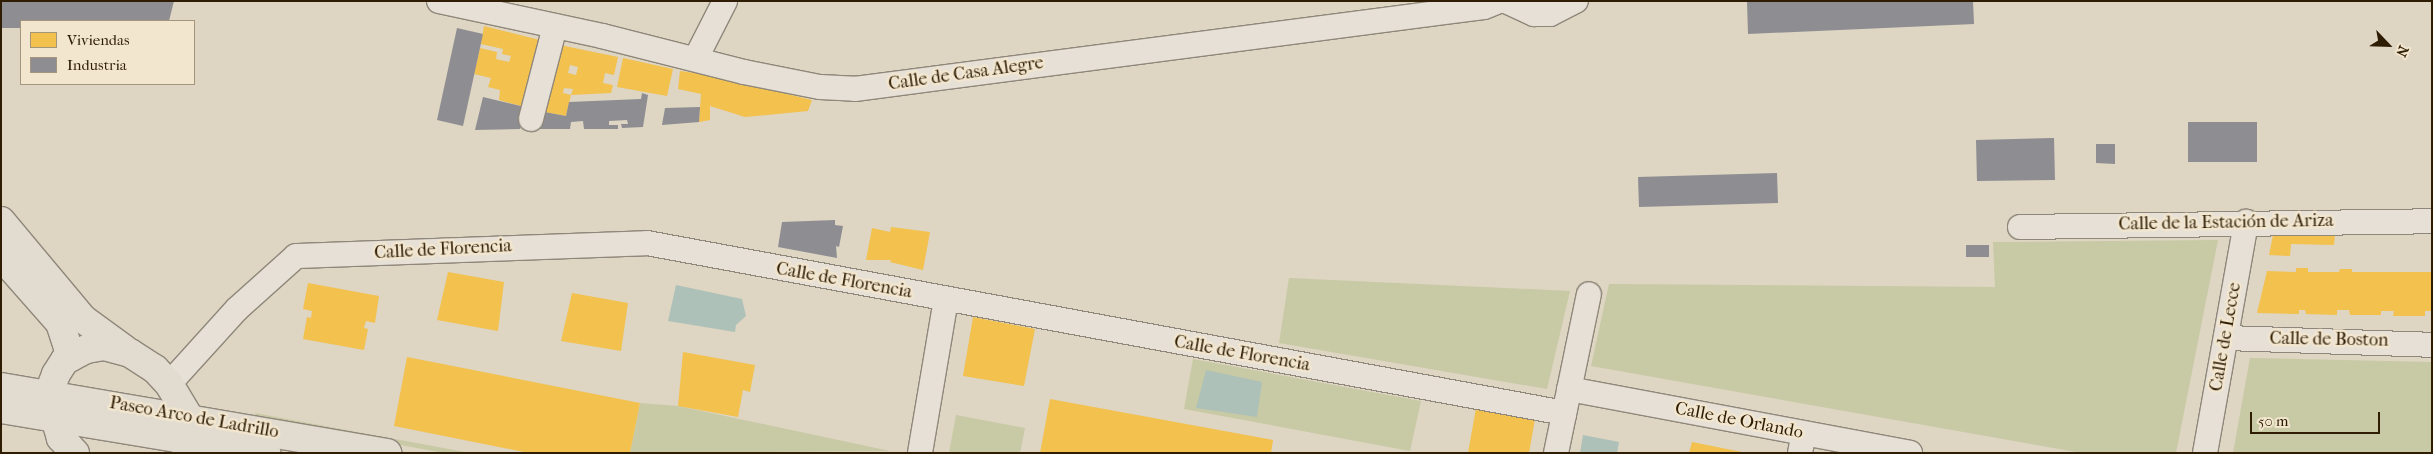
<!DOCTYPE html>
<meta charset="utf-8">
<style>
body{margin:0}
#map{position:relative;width:2433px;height:454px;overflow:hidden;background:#ded5c2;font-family:"IM FELL French Canon",serif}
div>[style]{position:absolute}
.green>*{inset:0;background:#c8c9a5}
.water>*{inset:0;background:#aec1b8}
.homes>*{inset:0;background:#f2c14e}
.industry>*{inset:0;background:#8d8d92}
.roads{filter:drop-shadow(1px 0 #8f877a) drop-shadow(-1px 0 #8f877a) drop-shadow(0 1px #8f877a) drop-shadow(0 -1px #8f877a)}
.minor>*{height:24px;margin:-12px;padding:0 12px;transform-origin:12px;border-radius:12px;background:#e6e0d6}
.major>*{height:28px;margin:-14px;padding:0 14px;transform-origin:14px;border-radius:14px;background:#e1dbd0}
span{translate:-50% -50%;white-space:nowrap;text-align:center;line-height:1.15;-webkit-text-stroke:5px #f2e6cf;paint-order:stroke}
.street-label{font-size:18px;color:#2e1c03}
.frame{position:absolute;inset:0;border:2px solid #2e1c03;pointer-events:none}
.legend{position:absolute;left:20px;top:20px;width:175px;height:65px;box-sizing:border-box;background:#f2e6cf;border:1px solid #a4957d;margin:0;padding:6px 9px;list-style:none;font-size:15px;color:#2e1c03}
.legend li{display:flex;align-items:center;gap:10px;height:25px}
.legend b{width:25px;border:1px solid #a4957d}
.north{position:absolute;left:2363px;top:20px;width:50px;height:50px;-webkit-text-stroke:4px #f2e6cf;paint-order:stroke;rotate:114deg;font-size:14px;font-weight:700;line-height:20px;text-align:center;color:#2e1c03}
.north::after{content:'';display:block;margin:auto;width:18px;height:22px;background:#2e1c03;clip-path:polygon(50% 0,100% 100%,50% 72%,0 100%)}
.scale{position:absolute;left:2250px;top:412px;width:130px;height:22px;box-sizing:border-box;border:2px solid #2e1c03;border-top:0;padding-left:6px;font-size:15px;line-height:18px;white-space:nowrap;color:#2e1c03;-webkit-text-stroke:4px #f2e6cf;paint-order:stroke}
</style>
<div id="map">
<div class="green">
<i style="clip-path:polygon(2218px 240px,2176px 453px,2082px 453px,1591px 366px,1609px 284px,1995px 287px,1993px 242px)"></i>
<i style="clip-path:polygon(1289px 278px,1570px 291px,1547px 389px,1279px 343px)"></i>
<i style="clip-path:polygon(2250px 358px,2432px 362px,2432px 453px,2233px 453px)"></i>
<i style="clip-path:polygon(1193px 359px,1421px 401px,1410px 451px,1184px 409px)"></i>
<i style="clip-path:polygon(640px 403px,678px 406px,890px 451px,630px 453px)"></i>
<i style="clip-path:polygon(255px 413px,470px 453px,444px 453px,255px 418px)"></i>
<i style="clip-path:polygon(956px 415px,1025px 428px,1020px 453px,949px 453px)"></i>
</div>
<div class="water">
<i style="clip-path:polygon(676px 285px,742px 299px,746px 316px,736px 325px,735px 332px,668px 321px)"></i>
<i style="clip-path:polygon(1206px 370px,1262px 382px,1257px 417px,1196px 408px)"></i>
<i style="clip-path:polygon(1583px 435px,1619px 442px,1617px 453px,1580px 453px)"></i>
</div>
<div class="homes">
<i style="clip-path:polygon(484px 26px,540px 40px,525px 107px,499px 100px,500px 90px,488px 87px,491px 78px,474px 74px,480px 48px,497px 52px,496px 59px,509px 62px,511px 56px,502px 54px,503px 49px,481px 44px)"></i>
<i style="clip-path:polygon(evenodd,555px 44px,618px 57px,614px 75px,605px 73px,603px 83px,613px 85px,611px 93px,571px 95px,573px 89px,564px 88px,563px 93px,571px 95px,566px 116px,539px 111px,555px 44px,570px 65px,578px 67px,576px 75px,568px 73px,570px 65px)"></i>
<i style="clip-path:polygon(623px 58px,673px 69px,667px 96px,617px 87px)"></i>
<i style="clip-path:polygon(680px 71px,703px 74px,812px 100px,808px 111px,745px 117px,710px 106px,710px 120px,699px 122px,701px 94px,678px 89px)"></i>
<i style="clip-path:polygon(891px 227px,930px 232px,923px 270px,890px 262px,891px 260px,866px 260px,872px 228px,890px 232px)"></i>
<i style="clip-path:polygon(2335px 234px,2334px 245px,2291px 244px,2290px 256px,2269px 255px,2273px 235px)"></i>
<i style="clip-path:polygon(2296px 268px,2308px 268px,2308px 272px,2339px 272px,2340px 269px,2352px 269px,2352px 272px,2432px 272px,2432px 311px,2425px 311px,2425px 316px,2393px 316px,2394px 311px,2381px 311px,2381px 315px,2350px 315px,2349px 310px,2337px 310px,2337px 315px,2306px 314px,2305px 310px,2299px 310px,2299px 314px,2257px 313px,2267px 271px,2296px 272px)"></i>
<i style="clip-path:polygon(448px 272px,504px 282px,498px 331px,437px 320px)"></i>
<i style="clip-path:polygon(308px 283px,379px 296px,375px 323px,366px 321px,364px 328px,368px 329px,364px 350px,303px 339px,307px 317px,311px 318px,312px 311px,303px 309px)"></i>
<i style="clip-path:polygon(572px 293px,628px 303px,621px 351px,561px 341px)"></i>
<i style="clip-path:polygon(973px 317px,1035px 329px,1024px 386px,963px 376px)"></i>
<i style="clip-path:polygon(683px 352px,755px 365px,750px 392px,743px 390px,738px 417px,678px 406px)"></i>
<i style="clip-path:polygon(407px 357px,640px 403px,630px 453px,529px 453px,394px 426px)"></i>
<i style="clip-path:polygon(1050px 399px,1273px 440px,1271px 453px,1040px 453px)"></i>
<i style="clip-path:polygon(1476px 408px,1535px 419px,1529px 453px,1468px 453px)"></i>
<i style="clip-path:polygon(1692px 442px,1742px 452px,1742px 453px,1689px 453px)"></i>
</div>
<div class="industry">
<i style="clip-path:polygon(1px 1px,174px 1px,169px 21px,21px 21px,21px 28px,1px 28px)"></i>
<i style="clip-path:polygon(1747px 1px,1973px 1px,1974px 24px,1748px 34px)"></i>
<i style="clip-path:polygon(457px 28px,483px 34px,463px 126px,437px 120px)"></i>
<i style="clip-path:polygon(642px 93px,648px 95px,643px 127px,622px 128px,621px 124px,628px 124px,627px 120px,609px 121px,609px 125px,618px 125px,618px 129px,584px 129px,583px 121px,571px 122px,570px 129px,535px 129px,539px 111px,566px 116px,569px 102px,641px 99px)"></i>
<i style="clip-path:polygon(483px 97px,525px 107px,520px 129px,475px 130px)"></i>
<i style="clip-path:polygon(700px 107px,699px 122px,662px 125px,665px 108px)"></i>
<i style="clip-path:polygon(2188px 122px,2257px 122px,2257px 162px,2188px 162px)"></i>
<i style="clip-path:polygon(2054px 138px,2055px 180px,1977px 181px,1976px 140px)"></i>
<i style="clip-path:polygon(2096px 144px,2115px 144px,2115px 164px,2096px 163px)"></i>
<i style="clip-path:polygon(1777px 173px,1778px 203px,1639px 207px,1638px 177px)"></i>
<i style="clip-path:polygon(835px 220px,835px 225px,843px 226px,839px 247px,836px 246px,837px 258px,778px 247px,782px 222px)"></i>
<i style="clip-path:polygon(1966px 245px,1989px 245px,1989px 257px,1966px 257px)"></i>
</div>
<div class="roads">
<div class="minor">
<i style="left:439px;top:1px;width:167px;rotate:12.1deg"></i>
<i style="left:602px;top:36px;width:146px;rotate:14.2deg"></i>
<i style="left:744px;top:72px;width:77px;rotate:11.2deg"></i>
<i style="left:820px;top:87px;width:35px;rotate:3deg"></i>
<i style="left:855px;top:89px;width:634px;rotate:-7.43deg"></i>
<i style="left:1484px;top:7px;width:16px;rotate:-22deg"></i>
<i style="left:1506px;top:1px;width:31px;rotate:25deg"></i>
<i style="left:1534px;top:14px;width:16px"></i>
<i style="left:1550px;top:14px;width:29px;rotate:-27deg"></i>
<i style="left:696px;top:58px;width:64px;rotate:-63deg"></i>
<i style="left:531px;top:119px;width:96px;rotate:-75.5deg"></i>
<i style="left:2020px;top:227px;width:412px;rotate:-0.8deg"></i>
<i style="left:2226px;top:338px;width:206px;rotate:1.9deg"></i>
<i style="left:169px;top:384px;width:101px;rotate:-47.8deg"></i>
<i style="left:237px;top:309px;width:79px;rotate:-41.9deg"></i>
<i style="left:296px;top:256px;width:351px;rotate:-2.1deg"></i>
<i style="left:647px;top:243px;width:933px;rotate:10.5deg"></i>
<i style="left:1569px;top:389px;width:347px;rotate:10.6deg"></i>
<i style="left:920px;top:453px;width:155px;rotate:-80.4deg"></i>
<i style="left:1556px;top:453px;width:162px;rotate:-78.3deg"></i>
<i style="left:1800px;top:453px;width:20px;rotate:-79deg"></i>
<i style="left:2205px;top:453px;width:235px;rotate:-79.9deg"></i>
</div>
<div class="major">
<i style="left:1px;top:221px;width:128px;rotate:50.1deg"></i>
<i style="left:83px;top:319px;width:51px;rotate:36.2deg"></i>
<i style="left:1px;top:256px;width:89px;rotate:48.6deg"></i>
<i style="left:60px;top:323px;width:36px;rotate:72deg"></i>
<i style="left:1px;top:387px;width:392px;rotate:9.7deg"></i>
<i style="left:1px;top:409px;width:269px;rotate:9.4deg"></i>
<i style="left:75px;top:453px;width:21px;rotate:-133deg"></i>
<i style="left:61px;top:438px;width:45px;rotate:-106.8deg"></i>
<i style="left:48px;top:395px;width:22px;rotate:-69deg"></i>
<i style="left:56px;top:374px;width:17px;rotate:-57deg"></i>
<i style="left:65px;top:360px;width:25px;rotate:-27deg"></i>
<i style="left:87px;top:349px;width:17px;rotate:-10deg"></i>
<i style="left:104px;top:346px;width:27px;rotate:15deg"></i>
<i style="left:130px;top:353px;width:30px;rotate:33deg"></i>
<i style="left:155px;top:369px;width:21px;rotate:47deg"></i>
<i style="left:169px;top:384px;width:37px;rotate:59deg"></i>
<i style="left:188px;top:416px;width:23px;rotate:80deg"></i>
<i style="left:192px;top:439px;width:15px;rotate:113deg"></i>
</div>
</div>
<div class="street-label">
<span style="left:966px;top:74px;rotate:-8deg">Calle de Casa Alegre</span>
<span style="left:2226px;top:223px;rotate:-1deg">Calle de la Estación de Ariza</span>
<span style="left:443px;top:250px;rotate:-3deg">Calle de Florencia</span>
<span style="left:844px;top:281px;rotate:10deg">Calle de Florencia</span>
<span style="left:2226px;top:337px;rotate:-80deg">Calle de Lecce</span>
<span style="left:2329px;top:340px;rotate:1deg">Calle de Boston</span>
<span style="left:1242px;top:354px;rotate:10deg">Calle de Florencia</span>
<span style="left:194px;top:418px;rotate:10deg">Paseo Arco de Ladrillo</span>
<span style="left:1739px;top:421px;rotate:11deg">Calle de Orlando</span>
</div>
<div class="frame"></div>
<ul class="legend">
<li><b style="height:14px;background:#f2c14e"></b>Viviendas</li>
<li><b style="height:14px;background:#8d8d92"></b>Industria</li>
</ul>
<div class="north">N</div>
<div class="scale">50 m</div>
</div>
